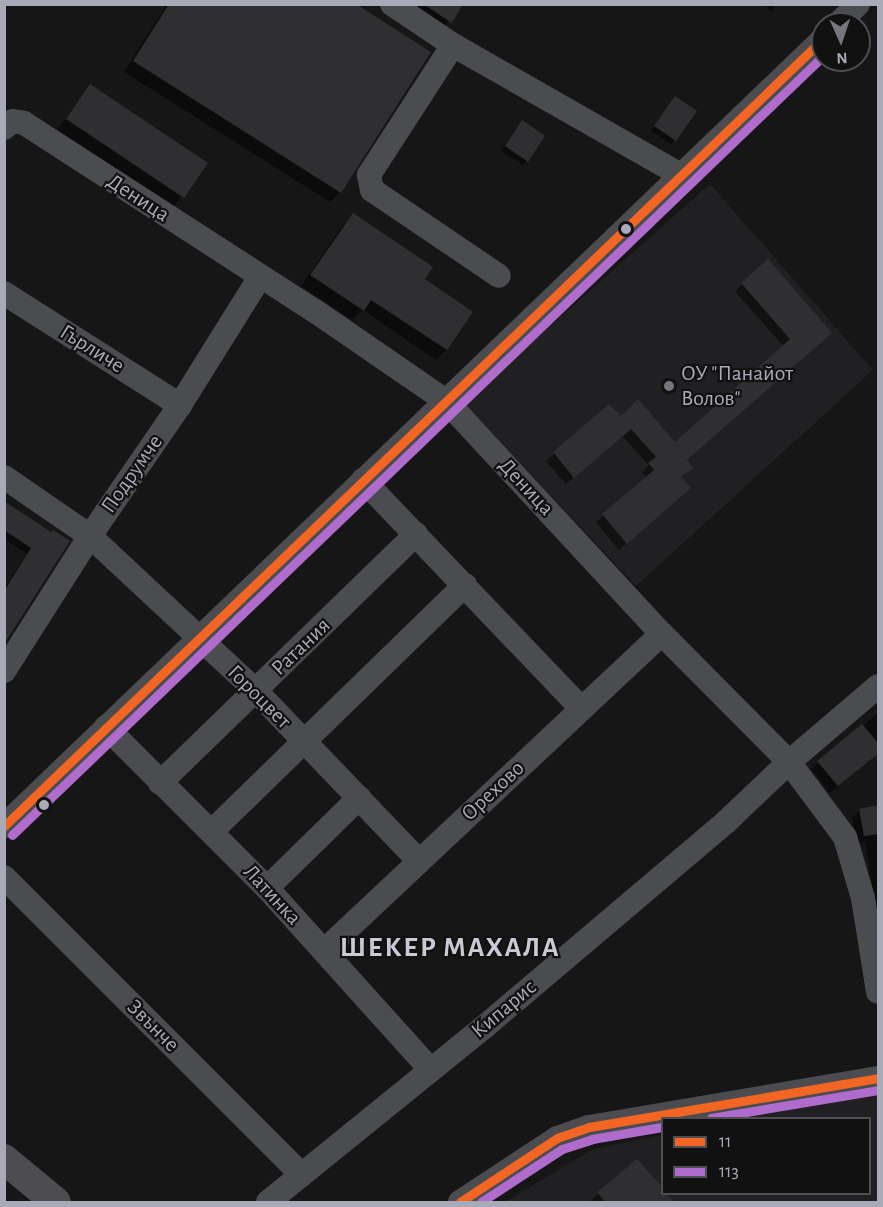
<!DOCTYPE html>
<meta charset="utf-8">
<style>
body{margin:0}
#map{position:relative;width:883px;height:1207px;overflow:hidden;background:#161617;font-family:"Alegreya Sans",sans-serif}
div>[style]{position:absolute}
.built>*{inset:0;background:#202022}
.shadow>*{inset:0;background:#0007}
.building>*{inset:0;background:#2f2f31}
.minor>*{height:24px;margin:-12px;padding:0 12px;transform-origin:12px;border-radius:12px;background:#4b4c4f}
.major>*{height:30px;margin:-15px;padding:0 15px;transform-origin:15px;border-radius:15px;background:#4d4d51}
.bus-1>*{height:9px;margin:-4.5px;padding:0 4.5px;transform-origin:4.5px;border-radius:4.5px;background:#f26522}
.bus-2>*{height:9px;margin:-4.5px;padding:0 4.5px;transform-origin:4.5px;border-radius:4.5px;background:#b06ccc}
.dots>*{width:16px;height:16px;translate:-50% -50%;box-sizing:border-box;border:3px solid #111112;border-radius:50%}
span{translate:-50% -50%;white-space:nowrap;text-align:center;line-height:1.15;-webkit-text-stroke:4.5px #111112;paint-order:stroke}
.street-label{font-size:22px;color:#a9aab7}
.poi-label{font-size:22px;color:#a9aab7}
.left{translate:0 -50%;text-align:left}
.district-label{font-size:28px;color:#c9cad3;font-weight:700;letter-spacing:1.5px}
.frame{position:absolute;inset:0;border:6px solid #a9aab7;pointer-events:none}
.legend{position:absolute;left:661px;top:1117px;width:210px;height:78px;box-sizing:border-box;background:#111112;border:2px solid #4e4e54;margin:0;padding:8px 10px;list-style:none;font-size:18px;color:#a9aab7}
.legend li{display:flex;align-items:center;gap:12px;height:30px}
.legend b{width:30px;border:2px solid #4e4e54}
.north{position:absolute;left:811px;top:12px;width:60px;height:60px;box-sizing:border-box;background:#111112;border:2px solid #4e4e54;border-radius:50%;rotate:177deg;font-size:16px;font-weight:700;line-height:24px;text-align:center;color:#a9aab7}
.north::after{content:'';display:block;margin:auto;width:21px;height:27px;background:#76767f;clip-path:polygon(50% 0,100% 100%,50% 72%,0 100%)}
</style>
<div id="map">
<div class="built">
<i style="clip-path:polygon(710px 184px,873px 370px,636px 586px,464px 403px)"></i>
<i style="clip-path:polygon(878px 1093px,878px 1202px,505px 1202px,593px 1149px,662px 1135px,662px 1194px,870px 1194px,870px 1118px,746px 1118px)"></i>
</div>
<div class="shadow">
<i style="clip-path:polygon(167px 4px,353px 4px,340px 192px,330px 202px,124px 72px)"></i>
<i style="clip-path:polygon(407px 4px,461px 4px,442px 30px)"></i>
<i style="clip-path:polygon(764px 4px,777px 4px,771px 11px)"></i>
<i style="clip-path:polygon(90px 86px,206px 163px,173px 208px,57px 130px)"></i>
<i style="clip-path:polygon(675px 98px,675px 140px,671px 144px,651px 131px)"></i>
<i style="clip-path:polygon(522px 122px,527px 161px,523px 165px,501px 151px)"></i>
<i style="clip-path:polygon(353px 215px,423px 280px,446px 350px,436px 360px,363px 310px,352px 320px,301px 286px,343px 225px)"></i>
<i style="clip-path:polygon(742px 284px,830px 333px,686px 461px,691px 468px,680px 478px,682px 496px,619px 550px,596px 522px,647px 478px,642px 472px,649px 465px,622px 436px,566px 484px,546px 461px,609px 406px,621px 418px,674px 444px,784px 347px,735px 291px)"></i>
<i style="clip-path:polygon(4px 503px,51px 534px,4px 641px,4px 588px,27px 554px,4px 539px)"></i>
<i style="clip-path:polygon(878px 713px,878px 753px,830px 793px,811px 769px)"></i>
<i style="clip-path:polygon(878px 807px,878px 923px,865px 842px,856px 843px,852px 818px,860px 810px)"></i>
<i style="clip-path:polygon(598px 1194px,665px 1194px,673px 1202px,589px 1202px)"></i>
</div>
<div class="building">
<i style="clip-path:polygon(169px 4px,356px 4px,431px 52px,341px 193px,133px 61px)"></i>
<i style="clip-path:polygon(423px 4px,463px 4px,452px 23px)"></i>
<i style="clip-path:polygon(90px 84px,208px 163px,184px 198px,66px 119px)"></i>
<i style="clip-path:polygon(675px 96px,697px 111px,676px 141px,654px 126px)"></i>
<i style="clip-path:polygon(522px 120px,545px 136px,528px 162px,505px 146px)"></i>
<i style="clip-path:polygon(353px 213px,433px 267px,425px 279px,473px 312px,447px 350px,371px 300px,364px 311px,310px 275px)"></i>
<i style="clip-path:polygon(768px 259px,832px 333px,687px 460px,693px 468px,681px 477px,691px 488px,627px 544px,602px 514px,654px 470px,648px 463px,656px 457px,631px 429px,574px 478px,553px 452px,609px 404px,621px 416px,638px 399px,675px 442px,790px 339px,741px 283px)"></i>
<i style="clip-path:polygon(4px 501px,51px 532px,53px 530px,70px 541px,4px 644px,4px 591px,31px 548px,4px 530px)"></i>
<i style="clip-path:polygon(862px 724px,879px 744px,879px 753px,838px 786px,817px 761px)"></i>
<i style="clip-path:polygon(879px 805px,879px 834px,864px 836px,859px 809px)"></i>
<i style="clip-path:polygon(637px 1159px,663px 1188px,663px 1194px,667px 1194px,675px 1203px,606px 1203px,597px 1192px)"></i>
</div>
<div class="minor">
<i style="left:392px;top:4px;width:73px;rotate:33.9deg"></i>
<i style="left:453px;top:45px;width:262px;rotate:29.7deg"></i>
<i style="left:838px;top:24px;width:28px;rotate:-45deg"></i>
<i style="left:453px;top:45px;width:155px;rotate:122.9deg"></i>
<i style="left:369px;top:175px;width:15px;rotate:79deg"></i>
<i style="left:372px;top:190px;width:153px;rotate:34.1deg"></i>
<i style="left:4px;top:128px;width:11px;rotate:-38deg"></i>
<i style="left:13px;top:121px;width:11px;rotate:10deg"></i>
<i style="left:24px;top:123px;width:346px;rotate:32.9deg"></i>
<i style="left:315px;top:311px;width:159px;rotate:34.5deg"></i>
<i style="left:446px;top:401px;width:318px;rotate:47.2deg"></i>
<i style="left:662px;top:634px;width:180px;rotate:45.2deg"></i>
<i style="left:789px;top:762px;width:94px;rotate:53.3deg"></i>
<i style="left:845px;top:837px;width:64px;rotate:73.6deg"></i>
<i style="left:863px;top:898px;width:95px;rotate:80.9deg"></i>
<i style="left:4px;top:293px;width:209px;rotate:32.5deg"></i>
<i style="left:4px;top:477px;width:104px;rotate:34.5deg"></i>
<i style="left:90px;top:536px;width:227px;rotate:43deg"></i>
<i style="left:256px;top:691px;width:236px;rotate:46.2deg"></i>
<i style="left:363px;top:480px;width:315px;rotate:46.3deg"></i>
<i style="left:4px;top:671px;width:160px;rotate:-57.5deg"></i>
<i style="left:90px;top:536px;width:159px;rotate:-55.5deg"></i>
<i style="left:180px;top:405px;width:151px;rotate:-58deg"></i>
<i style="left:106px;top:727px;width:228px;rotate:45deg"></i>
<i style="left:267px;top:888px;width:245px;rotate:48deg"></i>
<i style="left:160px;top:783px;width:357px;rotate:-44.2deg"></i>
<i style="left:4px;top:826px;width:1136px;rotate:-43.86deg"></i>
<i style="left:212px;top:831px;width:353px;rotate:-44.2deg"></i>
<i style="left:4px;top:877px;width:421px;rotate:45deg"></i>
<i style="left:267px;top:888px;width:129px;rotate:-44.4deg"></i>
<i style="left:325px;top:950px;width:462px;rotate:-43.2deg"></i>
<i style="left:268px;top:1202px;width:277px;rotate:-39deg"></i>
<i style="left:483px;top:1028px;width:320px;rotate:-40.3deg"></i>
<i style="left:727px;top:821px;width:86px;rotate:-43.6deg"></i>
<i style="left:789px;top:762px;width:117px;rotate:-40.5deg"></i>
<i style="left:460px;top:1202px;width:116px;rotate:-33.4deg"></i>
<i style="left:557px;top:1138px;width:34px;rotate:-19deg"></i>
<i style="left:589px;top:1127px;width:293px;rotate:-9.6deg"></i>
</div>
<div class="major">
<i style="left:4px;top:1159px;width:67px;rotate:39.6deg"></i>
</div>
<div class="bus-1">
<i style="left:4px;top:826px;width:1136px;rotate:-43.86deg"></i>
<i style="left:460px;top:1202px;width:116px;rotate:-33.4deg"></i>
<i style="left:557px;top:1138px;width:34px;rotate:-19deg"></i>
<i style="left:589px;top:1127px;width:293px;rotate:-9.6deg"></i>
</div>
<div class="bus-2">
<i style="left:12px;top:835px;width:1125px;rotate:-43.85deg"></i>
<i style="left:711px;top:1118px;width:169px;rotate:-9.5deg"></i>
<i style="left:481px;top:1202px;width:97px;rotate:-33.2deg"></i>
<i style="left:562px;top:1149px;width:32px;rotate:-18deg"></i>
<i style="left:592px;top:1139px;width:71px;rotate:-9.7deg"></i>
</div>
<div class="dots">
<i style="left:626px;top:229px;background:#a9aab7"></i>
<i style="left:669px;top:386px;background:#76767f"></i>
<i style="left:44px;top:805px;background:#a9aab7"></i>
</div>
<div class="street-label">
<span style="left:138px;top:198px;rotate:33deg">Деница</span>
<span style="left:92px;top:349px;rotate:32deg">Гърличе</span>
<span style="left:132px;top:474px;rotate:-55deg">Подрумче</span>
<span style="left:526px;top:487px;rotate:47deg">Деница</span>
<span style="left:301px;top:647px;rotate:-44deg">Ратания</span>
<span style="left:259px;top:697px;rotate:45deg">Гороцвет</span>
<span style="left:493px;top:791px;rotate:-43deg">Орехово</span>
<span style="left:272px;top:895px;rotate:47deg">Латинка</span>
<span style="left:504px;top:1009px;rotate:-40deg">Кипарис</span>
<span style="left:153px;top:1026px;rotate:45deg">Звънче</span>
</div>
<div class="poi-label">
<span class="left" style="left:681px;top:386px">ОУ "Панайот<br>Волов"</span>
</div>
<div class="district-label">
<span style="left:450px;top:948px">ШЕКЕР МАХАЛА</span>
</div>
<div class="frame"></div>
<ul class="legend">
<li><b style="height:8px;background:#f26522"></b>11</li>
<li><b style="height:8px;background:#b06ccc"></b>113</li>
</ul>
<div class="north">N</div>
</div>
